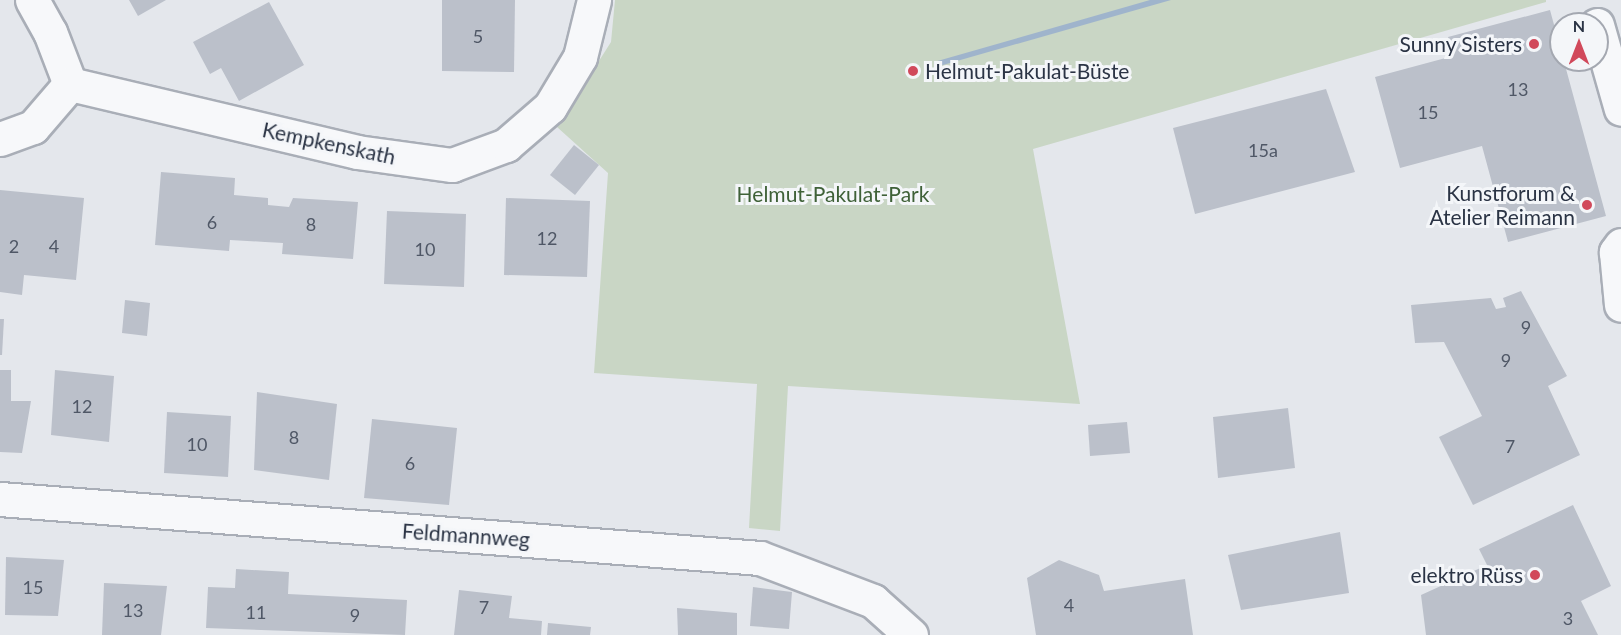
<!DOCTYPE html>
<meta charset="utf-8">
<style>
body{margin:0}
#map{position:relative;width:1621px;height:635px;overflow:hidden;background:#e4e7ec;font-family:Lato,sans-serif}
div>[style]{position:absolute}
.green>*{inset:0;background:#c9d6c5}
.water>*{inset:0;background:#9fb4cc}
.building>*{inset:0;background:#bbc0ca}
.roads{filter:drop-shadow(2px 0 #a9aeb7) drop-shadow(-2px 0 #a9aeb7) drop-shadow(0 2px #a9aeb7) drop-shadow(0 -2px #a9aeb7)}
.minor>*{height:33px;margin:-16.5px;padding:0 16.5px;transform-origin:16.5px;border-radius:16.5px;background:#f7f8fa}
.dots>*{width:16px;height:16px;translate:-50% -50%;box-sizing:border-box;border:3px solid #f4f6f9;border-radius:50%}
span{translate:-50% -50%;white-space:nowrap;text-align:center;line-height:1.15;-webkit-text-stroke:6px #f4f6f9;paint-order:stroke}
.number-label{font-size:18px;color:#4f5766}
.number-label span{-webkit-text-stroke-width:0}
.poi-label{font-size:21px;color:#2b3445}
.right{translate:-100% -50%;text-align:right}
.left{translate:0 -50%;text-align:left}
.street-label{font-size:21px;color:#2b3445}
.park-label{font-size:21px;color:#3f6138}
.north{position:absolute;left:1549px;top:12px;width:60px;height:60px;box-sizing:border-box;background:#f4f6f9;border:2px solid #a4a8b1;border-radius:50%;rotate:0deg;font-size:16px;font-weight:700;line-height:24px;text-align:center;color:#2b3445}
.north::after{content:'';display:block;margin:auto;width:21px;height:27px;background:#d1495b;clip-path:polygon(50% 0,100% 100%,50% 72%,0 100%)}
</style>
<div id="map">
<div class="green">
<i style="clip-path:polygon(615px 0,1546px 0,1546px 2px,1033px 149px,1080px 404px,788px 386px,780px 531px,749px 528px,757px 384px,594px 373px,608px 173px,557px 127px,611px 42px)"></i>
</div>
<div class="water">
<i style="clip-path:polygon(1150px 0,1171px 0,936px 67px,934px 62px)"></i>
</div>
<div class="building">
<i style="clip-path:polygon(129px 0,166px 0,138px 16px)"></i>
<i style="clip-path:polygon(442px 0,515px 0,514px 72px,442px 71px)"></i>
<i style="clip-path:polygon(269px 2px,304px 65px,239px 101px,221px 68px,210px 74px,193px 42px)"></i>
<i style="clip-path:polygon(1550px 10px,1606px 216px,1508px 242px,1482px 146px,1400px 168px,1375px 77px,1453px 56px,1448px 37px)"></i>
<i style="clip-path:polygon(1326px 89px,1355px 172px,1195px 214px,1173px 128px)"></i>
<i style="clip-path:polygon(574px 145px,599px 165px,575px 195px,550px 175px)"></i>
<i style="clip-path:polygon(161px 172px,235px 178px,234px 195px,268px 198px,268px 205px,289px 207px,293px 198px,358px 202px,353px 259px,282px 254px,283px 243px,265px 242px,230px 240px,229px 251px,155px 245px)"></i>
<i style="clip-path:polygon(0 190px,84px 198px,76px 280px,24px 275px,22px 295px,0 292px)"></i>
<i style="clip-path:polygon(506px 198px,590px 201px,587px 277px,504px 275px)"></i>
<i style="clip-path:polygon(387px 211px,466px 214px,464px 287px,384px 284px)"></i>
<i style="clip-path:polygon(1521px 291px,1567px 376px,1548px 386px,1580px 455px,1473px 505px,1439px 437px,1482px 416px,1444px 342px,1415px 343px,1411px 305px,1491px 298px,1496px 309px,1506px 307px,1503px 298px)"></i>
<i style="clip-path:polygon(125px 300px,150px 303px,147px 336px,122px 333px)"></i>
<i style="clip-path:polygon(0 319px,4px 319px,2px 355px,0 355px)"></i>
<i style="clip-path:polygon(0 370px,11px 370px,11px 401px,31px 401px,22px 453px,0 452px)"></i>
<i style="clip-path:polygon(55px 370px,114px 376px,109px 442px,51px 435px)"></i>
<i style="clip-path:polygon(257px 392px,337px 404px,329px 480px,254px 470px)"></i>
<i style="clip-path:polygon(1288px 408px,1295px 468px,1218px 478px,1213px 417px)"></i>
<i style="clip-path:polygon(167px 412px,231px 416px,228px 477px,164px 473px)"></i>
<i style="clip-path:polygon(372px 419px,457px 428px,449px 505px,364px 498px)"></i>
<i style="clip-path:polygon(1127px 422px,1130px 453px,1090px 456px,1088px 425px)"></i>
<i style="clip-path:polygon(1573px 505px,1611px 586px,1581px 601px,1598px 635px,1426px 635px,1421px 595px,1487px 565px,1479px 549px)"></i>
<i style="clip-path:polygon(1340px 532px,1349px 593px,1241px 610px,1228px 555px)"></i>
<i style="clip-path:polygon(6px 557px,64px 560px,58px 616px,5px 615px)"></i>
<i style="clip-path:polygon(1059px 560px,1099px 575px,1104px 591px,1185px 579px,1193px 635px,1036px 635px,1027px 578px)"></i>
<i style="clip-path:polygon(236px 569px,289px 572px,288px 594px,407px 600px,405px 635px,206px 628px,208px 587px,235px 588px)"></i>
<i style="clip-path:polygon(104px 583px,167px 586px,161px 635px,102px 635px)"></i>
<i style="clip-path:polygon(753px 587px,792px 592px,789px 629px,750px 626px)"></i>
<i style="clip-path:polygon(459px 590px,512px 596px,509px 618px,542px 621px,541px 635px,454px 635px)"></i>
<i style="clip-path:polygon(677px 608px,737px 613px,737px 635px,678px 635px)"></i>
<i style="clip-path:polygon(548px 623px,591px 627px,590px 635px,547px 635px)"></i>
</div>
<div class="roads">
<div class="minor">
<i style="left:32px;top:0;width:37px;rotate:61deg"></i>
<i style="left:50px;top:32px;width:56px;rotate:69deg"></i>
<i style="left:1597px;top:25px;width:87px;rotate:74.1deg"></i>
<i style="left:70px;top:84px;width:295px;rotate:13.3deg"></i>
<i style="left:357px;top:152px;width:96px;rotate:7.8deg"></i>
<i style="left:452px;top:165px;width:58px;rotate:-20.3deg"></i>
<i style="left:506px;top:145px;width:58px;rotate:-40.8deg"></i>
<i style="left:550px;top:107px;width:58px;rotate:-59deg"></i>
<i style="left:580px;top:57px;width:59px;rotate:-76.2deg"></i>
<i style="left:0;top:139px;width:35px;rotate:-20deg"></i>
<i style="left:33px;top:127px;width:57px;rotate:-49.3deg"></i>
<i style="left:1621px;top:245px;width:9px;rotate:126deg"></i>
<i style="left:1616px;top:252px;width:53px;rotate:84.6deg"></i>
<i style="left:0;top:499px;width:762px;rotate:4.44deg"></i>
<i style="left:760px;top:558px;width:121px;rotate:20.8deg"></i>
<i style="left:873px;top:601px;width:51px;rotate:41.8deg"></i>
</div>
</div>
<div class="dots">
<i style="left:1534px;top:44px;background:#d1495b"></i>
<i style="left:913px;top:71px;background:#d1495b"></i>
<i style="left:1587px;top:205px;background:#d1495b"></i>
<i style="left:1535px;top:575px;background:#d1495b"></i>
</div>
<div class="number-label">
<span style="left:478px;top:36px">5</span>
<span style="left:1518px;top:89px">13</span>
<span style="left:1428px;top:112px">15</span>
<span style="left:1263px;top:150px">15a</span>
<span style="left:212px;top:222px">6</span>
<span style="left:311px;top:224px">8</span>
<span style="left:547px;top:238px">12</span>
<span style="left:14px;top:246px">2</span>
<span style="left:54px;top:246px">4</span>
<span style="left:425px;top:249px">10</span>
<span style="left:1526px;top:327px">9</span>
<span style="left:1506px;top:360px">9</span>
<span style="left:82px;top:406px">12</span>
<span style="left:294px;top:437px">8</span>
<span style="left:197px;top:444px">10</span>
<span style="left:1510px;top:446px">7</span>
<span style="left:410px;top:463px">6</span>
<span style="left:33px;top:587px">15</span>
<span style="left:1069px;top:605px">4</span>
<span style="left:484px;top:607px">7</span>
<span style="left:133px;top:610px">13</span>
<span style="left:256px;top:612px">11</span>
<span style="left:355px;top:615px">9</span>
<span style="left:1568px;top:618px">3</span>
</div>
<div class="poi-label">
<span class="right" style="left:1522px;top:44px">Sunny Sisters</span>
<span class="left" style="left:925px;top:71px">Helmut-Pakulat-Büste</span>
<span class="right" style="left:1575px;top:205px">Kunstforum &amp;<br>Atelier Reimann</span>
<span class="right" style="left:1523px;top:575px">elektro Rüss</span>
</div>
<div class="street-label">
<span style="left:329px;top:143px;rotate:12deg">Kempkenskath</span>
<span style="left:466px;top:535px;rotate:4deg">Feldmannweg</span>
</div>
<div class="park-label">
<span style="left:833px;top:194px">Helmut-Pakulat-Park</span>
</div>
<div class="north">N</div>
</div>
